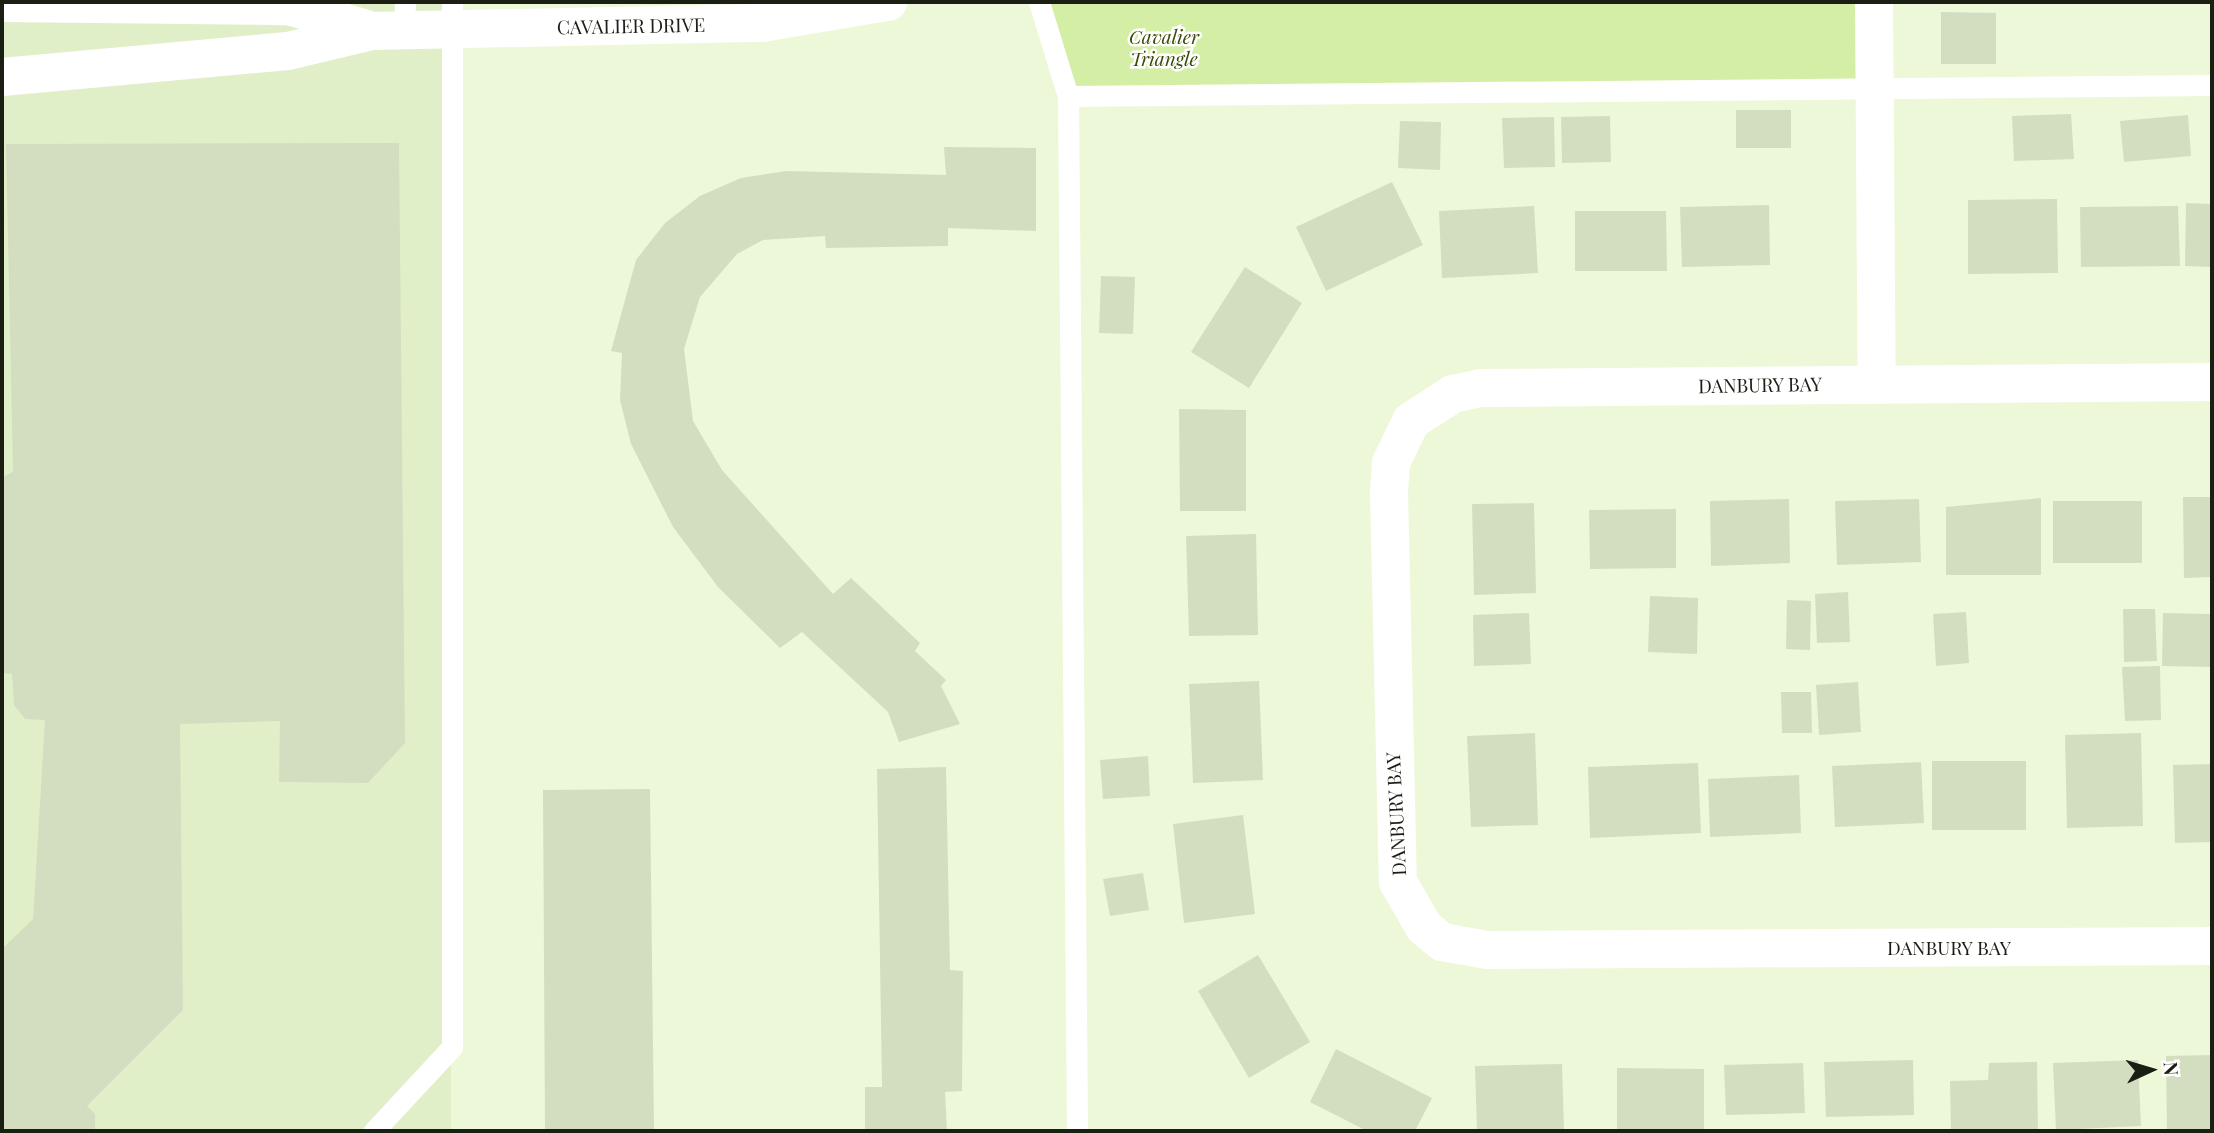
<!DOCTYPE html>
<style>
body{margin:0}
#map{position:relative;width:2214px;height:1133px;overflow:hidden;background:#edf8d9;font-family:"Playfair Display",serif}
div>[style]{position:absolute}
.built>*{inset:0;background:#e1efc9}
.green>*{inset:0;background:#d5eea6}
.building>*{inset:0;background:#d3dec0}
.lane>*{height:21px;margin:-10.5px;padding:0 10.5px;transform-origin:10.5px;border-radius:10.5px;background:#fff}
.street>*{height:38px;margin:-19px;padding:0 19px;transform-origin:19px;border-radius:19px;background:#fff}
.secondary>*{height:38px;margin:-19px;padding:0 19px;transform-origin:19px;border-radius:19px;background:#fff}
span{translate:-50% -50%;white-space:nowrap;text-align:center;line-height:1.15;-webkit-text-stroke:5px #fff;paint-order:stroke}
.street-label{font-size:19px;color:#1a1e13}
.park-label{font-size:19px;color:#3a4b04;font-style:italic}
.frame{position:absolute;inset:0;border:4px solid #1a1e13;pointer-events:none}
.north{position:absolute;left:2116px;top:1035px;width:70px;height:70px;-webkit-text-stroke:5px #fff;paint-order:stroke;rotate:86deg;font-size:19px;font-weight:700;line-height:28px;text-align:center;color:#1a1e13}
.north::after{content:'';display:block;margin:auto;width:24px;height:32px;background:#1a1e13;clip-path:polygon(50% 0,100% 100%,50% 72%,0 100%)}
</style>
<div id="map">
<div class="built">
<i style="clip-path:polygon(2px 2px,452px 2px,451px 1131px,2px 1131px,2px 8px,368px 31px)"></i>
</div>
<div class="green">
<i style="clip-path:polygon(1039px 2px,1874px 2px,1875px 87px,1068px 96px)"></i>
</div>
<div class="building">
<i style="clip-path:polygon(1941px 12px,1996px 13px,1996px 64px,1941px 64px)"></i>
<i style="clip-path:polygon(1736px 110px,1791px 110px,1791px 148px,1736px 148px)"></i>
<i style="clip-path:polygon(2071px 114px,2074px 159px,2014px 161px,2012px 116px)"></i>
<i style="clip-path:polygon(2188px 115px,2191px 156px,2124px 162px,2120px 121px)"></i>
<i style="clip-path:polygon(1610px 116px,1611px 162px,1562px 163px,1561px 117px)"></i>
<i style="clip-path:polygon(1554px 117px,1555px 167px,1504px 168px,1502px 118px)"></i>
<i style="clip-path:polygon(1400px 121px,1441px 122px,1440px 170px,1398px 168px)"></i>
<i style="clip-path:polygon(399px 143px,405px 743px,368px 783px,279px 782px,280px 721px,180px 724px,183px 1010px,87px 1106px,95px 1114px,95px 1131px,2px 1131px,2px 949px,33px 919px,45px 720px,25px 719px,14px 705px,12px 674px,2px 673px,2px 477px,13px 472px,6px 144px)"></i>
<i style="clip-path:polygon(944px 147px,1036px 148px,1036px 231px,948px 228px,948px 246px,826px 248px,825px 236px,763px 240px,737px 254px,700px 297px,684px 349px,693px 421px,722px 470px,833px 594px,851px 578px,920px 643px,915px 651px,946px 680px,941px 686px,960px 724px,899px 742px,888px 712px,802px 632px,780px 648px,718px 587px,673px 527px,631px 444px,620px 400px,622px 353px,611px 351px,636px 260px,665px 223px,700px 196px,741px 178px,786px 171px,946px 175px)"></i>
<i style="clip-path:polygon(1392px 182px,1423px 245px,1326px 291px,1296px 227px)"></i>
<i style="clip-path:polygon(2057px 199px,2058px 273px,1968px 274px,1968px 200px)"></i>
<i style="clip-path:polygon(2186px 203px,2212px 204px,2212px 267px,2185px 266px)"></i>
<i style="clip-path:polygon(1769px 205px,1770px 265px,1682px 267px,1680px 207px)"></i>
<i style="clip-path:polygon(1534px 206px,1538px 273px,1442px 278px,1439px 211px)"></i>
<i style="clip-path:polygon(2178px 206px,2180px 266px,2081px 267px,2080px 207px)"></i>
<i style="clip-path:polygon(1575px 211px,1666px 211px,1667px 271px,1575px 271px)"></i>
<i style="clip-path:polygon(1245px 267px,1302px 303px,1249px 388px,1191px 352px)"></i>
<i style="clip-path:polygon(1101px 276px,1135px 277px,1133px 334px,1099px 333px)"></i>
<i style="clip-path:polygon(1179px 409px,1246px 410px,1246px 511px,1180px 511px)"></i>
<i style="clip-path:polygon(2183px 497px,2212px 497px,2212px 577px,2184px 578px)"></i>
<i style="clip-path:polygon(2041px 498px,2041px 575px,1946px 575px,1946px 507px)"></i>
<i style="clip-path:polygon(1789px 499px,1790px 563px,1711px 566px,1710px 501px)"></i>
<i style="clip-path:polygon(1919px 499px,1921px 562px,1837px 565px,1835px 501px)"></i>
<i style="clip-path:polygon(2053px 501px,2142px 501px,2142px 563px,2053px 563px)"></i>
<i style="clip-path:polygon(1534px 503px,1536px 593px,1474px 595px,1472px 504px)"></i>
<i style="clip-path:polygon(1676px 509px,1676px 568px,1590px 569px,1589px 510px)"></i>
<i style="clip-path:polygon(1256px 534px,1258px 635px,1189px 636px,1186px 536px)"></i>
<i style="clip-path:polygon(1848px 592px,1850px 642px,1817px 643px,1815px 594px)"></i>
<i style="clip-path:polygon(1650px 596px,1698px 598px,1697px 654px,1648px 652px)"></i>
<i style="clip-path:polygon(1787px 600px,1811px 601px,1810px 650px,1786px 649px)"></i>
<i style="clip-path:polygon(2123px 609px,2155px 609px,2157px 661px,2124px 662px)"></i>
<i style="clip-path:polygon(1966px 612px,1969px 663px,1936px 666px,1933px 614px)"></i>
<i style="clip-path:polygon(1529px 613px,1531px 664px,1474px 666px,1473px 615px)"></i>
<i style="clip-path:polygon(2163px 613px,2212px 614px,2212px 667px,2162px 666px)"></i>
<i style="clip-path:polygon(2160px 666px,2161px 720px,2125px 721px,2122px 667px)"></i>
<i style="clip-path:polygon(1259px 681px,1263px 780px,1193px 783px,1189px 684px)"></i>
<i style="clip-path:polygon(1858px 682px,1861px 732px,1819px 735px,1816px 685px)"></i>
<i style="clip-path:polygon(1781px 692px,1811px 692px,1812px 733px,1782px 733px)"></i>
<i style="clip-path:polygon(1535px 733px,1538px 825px,1471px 827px,1467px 736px)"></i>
<i style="clip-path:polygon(2141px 733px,2143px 826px,2067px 828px,2065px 735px)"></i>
<i style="clip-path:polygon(1148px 756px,1150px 796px,1103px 799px,1100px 760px)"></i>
<i style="clip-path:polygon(1932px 761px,2026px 761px,2026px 830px,1932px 830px)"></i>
<i style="clip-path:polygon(1921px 762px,1924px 823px,1835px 827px,1832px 766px)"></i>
<i style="clip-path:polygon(1698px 763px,1701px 833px,1590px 838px,1588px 767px)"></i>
<i style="clip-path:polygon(2212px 764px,2212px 842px,2175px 843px,2173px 765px)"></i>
<i style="clip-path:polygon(946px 767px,950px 970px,963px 971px,962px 1091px,945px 1092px,947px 1131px,865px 1131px,865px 1087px,882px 1087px,877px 769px)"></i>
<i style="clip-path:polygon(1799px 775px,1801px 833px,1710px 837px,1708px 779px)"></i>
<i style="clip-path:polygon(650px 789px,654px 1131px,545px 1131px,543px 790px)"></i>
<i style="clip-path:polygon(1243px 815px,1255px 914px,1184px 923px,1173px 824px)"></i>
<i style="clip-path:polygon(1143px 873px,1149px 910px,1110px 916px,1103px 879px)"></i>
<i style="clip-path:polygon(1258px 955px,1310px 1042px,1249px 1078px,1198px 991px)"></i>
<i style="clip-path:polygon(1336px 1049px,1432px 1098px,1415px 1131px,1367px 1131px,1310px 1102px)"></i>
<i style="clip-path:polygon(2212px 1055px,2212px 1131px,2167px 1131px,2166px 1056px)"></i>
<i style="clip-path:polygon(1913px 1060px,1914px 1115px,1826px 1117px,1824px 1062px)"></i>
<i style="clip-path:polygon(2138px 1060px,2141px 1126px,2056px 1130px,2053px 1063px)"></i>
<i style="clip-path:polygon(2037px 1062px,2038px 1131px,1951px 1131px,1950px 1081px,1988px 1080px,1989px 1063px)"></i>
<i style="clip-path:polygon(1803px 1063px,1805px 1113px,1726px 1115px,1724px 1065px)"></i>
<i style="clip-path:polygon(1562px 1064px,1564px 1131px,1477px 1131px,1475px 1066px)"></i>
<i style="clip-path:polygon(1617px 1068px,1704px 1069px,1704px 1131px,1617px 1131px)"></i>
</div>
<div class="lane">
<i style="left:1039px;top:2px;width:98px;rotate:72.9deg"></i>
<i style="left:1068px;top:96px;width:1144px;rotate:-0.55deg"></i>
<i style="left:404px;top:30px;width:28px;rotate:-88deg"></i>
<i style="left:1068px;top:96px;width:1035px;rotate:89.5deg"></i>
<i style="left:374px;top:1131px;width:115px;rotate:-47.1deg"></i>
<i style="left:452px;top:1047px;width:1045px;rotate:-90deg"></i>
</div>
<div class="street">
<i style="left:1874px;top:2px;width:382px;rotate:89.6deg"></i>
<i style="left:2212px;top:382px;width:731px;rotate:179.53deg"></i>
<i style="left:1481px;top:388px;width:29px;rotate:168deg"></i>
<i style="left:1453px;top:394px;width:50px;rotate:147.3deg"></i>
<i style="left:1411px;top:421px;width:47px;rotate:115.5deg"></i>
<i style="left:1391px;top:463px;width:28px;rotate:94deg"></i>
<i style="left:1389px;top:491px;width:391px;rotate:88.7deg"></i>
<i style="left:1398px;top:882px;width:52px;rotate:60deg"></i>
<i style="left:1424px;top:927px;width:23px;rotate:40deg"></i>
<i style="left:1442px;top:942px;width:46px;rotate:10.1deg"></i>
<i style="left:1487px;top:950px;width:725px;rotate:-0.32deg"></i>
</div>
<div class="secondary">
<i style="left:2px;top:3px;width:287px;rotate:0.6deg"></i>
<i style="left:289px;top:6px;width:84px;rotate:16.5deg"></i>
<i style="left:2px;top:77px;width:287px;rotate:-5.2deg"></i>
<i style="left:288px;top:51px;width:86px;rotate:-13.4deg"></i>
<i style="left:372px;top:31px;width:390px;rotate:-1.2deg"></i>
<i style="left:762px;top:23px;width:128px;rotate:-9.5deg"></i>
</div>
<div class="street-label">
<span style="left:631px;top:26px;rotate:-1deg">CAVALIER DRIVE</span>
<span style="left:1760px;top:385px;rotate:-1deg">DANBURY BAY</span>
<span style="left:1396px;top:814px;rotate:-93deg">DANBURY BAY</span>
<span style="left:1949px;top:948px">DANBURY BAY</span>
</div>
<div class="park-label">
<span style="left:1164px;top:48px">Cavalier<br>Triangle</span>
</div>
<div class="frame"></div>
<div class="north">N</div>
</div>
